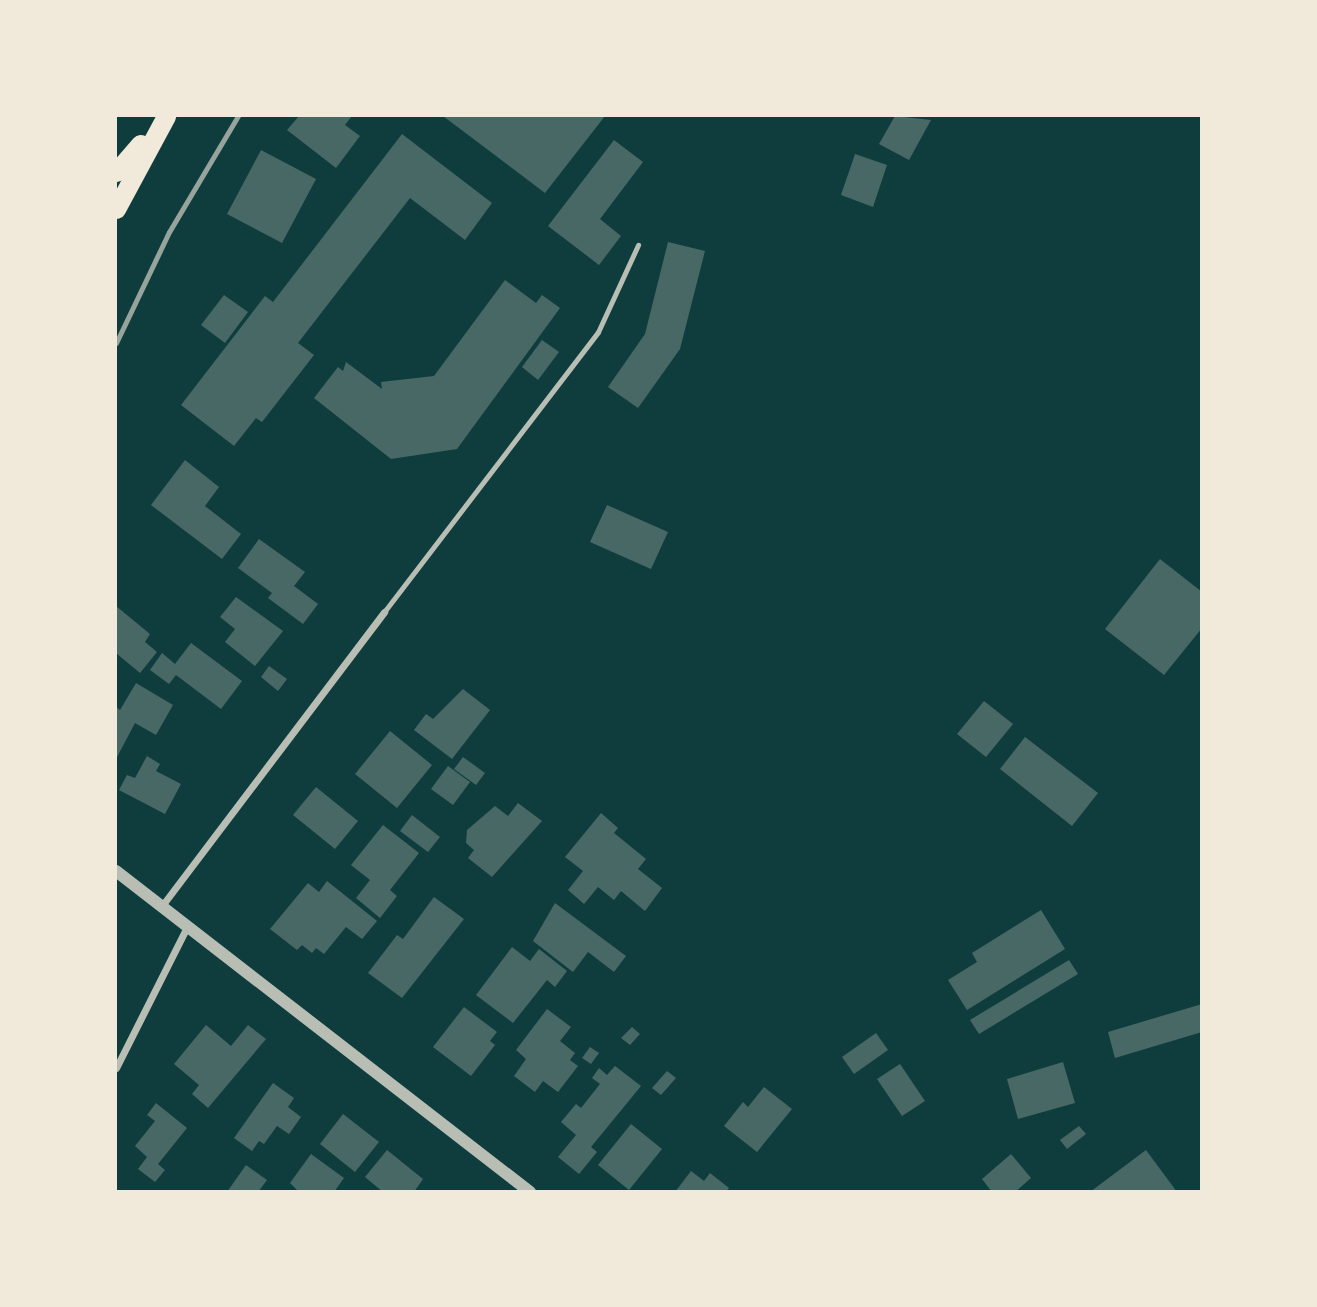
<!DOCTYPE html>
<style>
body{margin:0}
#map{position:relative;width:1317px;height:1307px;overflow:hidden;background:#0f3d3e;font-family:"Exo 2",sans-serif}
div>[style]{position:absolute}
.building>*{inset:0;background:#486865}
.service>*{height:5px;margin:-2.5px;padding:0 2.5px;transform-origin:2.5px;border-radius:2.5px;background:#b8beb3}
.minor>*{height:7px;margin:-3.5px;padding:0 3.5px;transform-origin:3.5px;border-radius:3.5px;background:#b8beb3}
.tertiary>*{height:12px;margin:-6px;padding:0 6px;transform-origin:6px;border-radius:6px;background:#b8beb3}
.trunk>*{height:19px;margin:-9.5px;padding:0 9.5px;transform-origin:9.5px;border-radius:9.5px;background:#f1e9da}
.rail>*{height:5px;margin:-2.5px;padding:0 2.5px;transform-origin:2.5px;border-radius:2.5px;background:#97a49c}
span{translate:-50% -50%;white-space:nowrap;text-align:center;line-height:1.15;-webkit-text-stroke:5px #f1e9da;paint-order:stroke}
.frame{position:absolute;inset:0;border:117px solid #f1e9da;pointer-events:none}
</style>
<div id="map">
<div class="building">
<i style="clip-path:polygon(299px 116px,352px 116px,345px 125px,360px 136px,336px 168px,287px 130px)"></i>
<i style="clip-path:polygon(443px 116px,605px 116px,545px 193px)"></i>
<i style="clip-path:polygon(895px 116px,931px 120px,909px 160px,879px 144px)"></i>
<i style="clip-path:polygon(402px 134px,492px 203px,465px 240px,410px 198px,298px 343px,314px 355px,262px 422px,256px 418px,234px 446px,181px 405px,265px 296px,273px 302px)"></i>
<i style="clip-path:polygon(614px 140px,643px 162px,600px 219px,621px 236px,599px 265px,548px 226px)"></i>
<i style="clip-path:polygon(261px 150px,316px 179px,282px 243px,227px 214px)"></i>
<i style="clip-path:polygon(855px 154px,887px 165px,873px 207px,841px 195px)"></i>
<i style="clip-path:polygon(668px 242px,705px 251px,680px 349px,638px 408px,608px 387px,645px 334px)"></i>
<i style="clip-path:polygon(505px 280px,536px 303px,542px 295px,560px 308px,457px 449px,391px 459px,314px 398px,338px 367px,343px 371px,346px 362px,382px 389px,381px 382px,434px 376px)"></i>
<i style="clip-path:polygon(224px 295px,248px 312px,225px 343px,201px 325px)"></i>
<i style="clip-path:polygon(542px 340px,559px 352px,538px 380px,522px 367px)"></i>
<i style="clip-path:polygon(185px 460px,219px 487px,205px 506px,241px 534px,222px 559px,151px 505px)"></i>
<i style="clip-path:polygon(607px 505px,668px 532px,651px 569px,590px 542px)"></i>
<i style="clip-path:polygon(259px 539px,305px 572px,294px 586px,318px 604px,303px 624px,268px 598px,272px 593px,238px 568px)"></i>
<i style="clip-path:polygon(1160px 559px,1202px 592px,1202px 628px,1164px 675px,1105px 629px)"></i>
<i style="clip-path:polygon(236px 597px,283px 631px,255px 666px,225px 642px,235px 629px,220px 617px)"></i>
<i style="clip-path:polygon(116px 606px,150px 634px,145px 642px,157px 652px,140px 673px,116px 653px)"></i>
<i style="clip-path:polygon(191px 643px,242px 681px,221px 709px,176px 675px,169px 684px,150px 670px,162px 653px,175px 664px)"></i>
<i style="clip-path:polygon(269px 666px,287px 679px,278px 691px,261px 677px)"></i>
<i style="clip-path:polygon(136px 683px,173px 705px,156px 735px,135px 723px,116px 759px,116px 707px,120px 710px)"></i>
<i style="clip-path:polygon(463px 689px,490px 710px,452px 759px,414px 730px,426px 714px,433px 719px)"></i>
<i style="clip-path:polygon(984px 701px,1013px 724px,986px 757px,957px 734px)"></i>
<i style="clip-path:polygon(390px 731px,432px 765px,397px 808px,355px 774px)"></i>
<i style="clip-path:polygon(1025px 737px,1098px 793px,1072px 826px,1000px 769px)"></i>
<i style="clip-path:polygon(147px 756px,160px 764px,156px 771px,181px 784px,165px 814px,119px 790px,127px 775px,135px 778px)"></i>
<i style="clip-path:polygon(463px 757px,485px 773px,476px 785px,454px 769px)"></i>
<i style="clip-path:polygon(448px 766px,470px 782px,453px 805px,431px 789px)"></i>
<i style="clip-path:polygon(316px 787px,358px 821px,335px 849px,293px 815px)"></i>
<i style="clip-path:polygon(518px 803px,542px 821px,492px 877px,468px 858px,474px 850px,466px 843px,467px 830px,495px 806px,508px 816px)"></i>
<i style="clip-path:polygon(601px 813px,618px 828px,614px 833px,646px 859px,638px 869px,662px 888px,645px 911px,621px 891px,614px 900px,598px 887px,584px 904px,568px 890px,583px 871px,565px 857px)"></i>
<i style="clip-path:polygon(412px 815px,440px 837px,428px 852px,400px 831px)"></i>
<i style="clip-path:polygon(383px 825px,419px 853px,390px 890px,397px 896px,380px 918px,356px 898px,370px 880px,351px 865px)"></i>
<i style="clip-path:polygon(327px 881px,377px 921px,362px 939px,346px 927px,324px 954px,316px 948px,312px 953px,302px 945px,297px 950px,270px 929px,308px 883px,319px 892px)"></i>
<i style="clip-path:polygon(434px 897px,464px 919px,402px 998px,368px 973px,397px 935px,403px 939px)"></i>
<i style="clip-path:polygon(555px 903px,626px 956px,614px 972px,588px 952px,573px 972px,533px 941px)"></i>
<i style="clip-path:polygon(1041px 910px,1065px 949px,967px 1010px,948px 980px,977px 962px,972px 953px)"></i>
<i style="clip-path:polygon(512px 947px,530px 961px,539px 949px,567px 971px,555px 987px,547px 980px,513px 1023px,476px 995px)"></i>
<i style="clip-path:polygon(1069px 960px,1078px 974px,979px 1034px,970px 1020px)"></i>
<i style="clip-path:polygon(1202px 1004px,1202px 1032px,1115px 1058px,1108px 1032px)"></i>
<i style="clip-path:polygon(464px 1007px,497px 1032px,490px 1041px,495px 1045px,471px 1076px,433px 1047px)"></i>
<i style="clip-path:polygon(547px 1009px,571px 1027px,560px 1041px,575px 1053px,570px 1060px,578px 1066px,558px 1092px,543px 1081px,535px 1092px,514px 1076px,526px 1059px,516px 1050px)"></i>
<i style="clip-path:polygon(206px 1025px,231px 1046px,248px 1025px,266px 1039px,208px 1108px,192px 1094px,199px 1085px,174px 1064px)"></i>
<i style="clip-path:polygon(632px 1027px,640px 1034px,630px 1045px,621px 1038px)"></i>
<i style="clip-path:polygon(876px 1033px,888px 1050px,854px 1074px,842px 1057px)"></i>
<i style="clip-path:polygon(590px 1047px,599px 1053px,591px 1064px,582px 1058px)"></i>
<i style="clip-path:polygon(1063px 1062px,1075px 1103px,1018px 1119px,1007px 1079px)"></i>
<i style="clip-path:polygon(900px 1064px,925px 1101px,902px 1116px,877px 1079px)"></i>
<i style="clip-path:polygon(615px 1066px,641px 1086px,591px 1147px,597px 1152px,579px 1174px,558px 1157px,576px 1135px,561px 1122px,576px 1104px,581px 1108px,600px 1084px,592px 1078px,599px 1068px,607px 1075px)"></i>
<i style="clip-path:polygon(667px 1071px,676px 1078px,661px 1095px,652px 1088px)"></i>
<i style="clip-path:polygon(273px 1083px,294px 1098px,288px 1107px,301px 1117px,289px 1134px,277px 1126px,264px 1144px,259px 1141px,252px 1151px,234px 1138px)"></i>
<i style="clip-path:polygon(764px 1087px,792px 1109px,757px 1152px,724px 1126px,743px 1102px,748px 1107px)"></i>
<i style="clip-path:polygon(156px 1103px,187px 1128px,158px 1164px,165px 1170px,155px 1182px,138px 1169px,147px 1157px,135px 1146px,155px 1121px,147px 1115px)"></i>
<i style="clip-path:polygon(343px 1114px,379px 1142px,355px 1172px,320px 1144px)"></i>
<i style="clip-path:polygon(631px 1124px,662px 1149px,629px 1190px,598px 1165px)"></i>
<i style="clip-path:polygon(1079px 1126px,1086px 1134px,1067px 1149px,1060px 1140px)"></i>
<i style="clip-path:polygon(387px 1150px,423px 1179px,414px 1192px,383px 1192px,365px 1177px)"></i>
<i style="clip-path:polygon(1146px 1150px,1177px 1192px,1090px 1192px)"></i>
<i style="clip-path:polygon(311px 1154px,344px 1178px,334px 1192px,299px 1192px,290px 1183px)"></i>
<i style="clip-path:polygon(1011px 1154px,1031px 1178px,1015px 1192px,992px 1192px,982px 1179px)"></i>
<i style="clip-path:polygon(246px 1165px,267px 1180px,258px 1192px,227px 1192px)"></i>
<i style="clip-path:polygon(691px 1171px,704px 1181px,710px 1173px,729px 1188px,726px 1192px,675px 1192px)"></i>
</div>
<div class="service">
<i style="left:384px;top:612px;width:352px;rotate:-52.6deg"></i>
<i style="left:598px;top:332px;width:96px;rotate:-65.3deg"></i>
</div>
<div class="minor">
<i style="left:161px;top:907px;width:370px;rotate:-52.9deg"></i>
<i style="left:116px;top:1068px;width:158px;rotate:-63.3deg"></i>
</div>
<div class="tertiary">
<i style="left:116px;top:871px;width:524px;rotate:37.79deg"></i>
</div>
<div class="trunk">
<i style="left:116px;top:172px;width:37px;rotate:-49deg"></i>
<i style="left:116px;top:209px;width:106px;rotate:-61.7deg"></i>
</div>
<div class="rail">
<i style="left:116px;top:343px;width:123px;rotate:-64.5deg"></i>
<i style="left:169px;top:232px;width:135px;rotate:-59.3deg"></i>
</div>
<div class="frame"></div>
</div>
